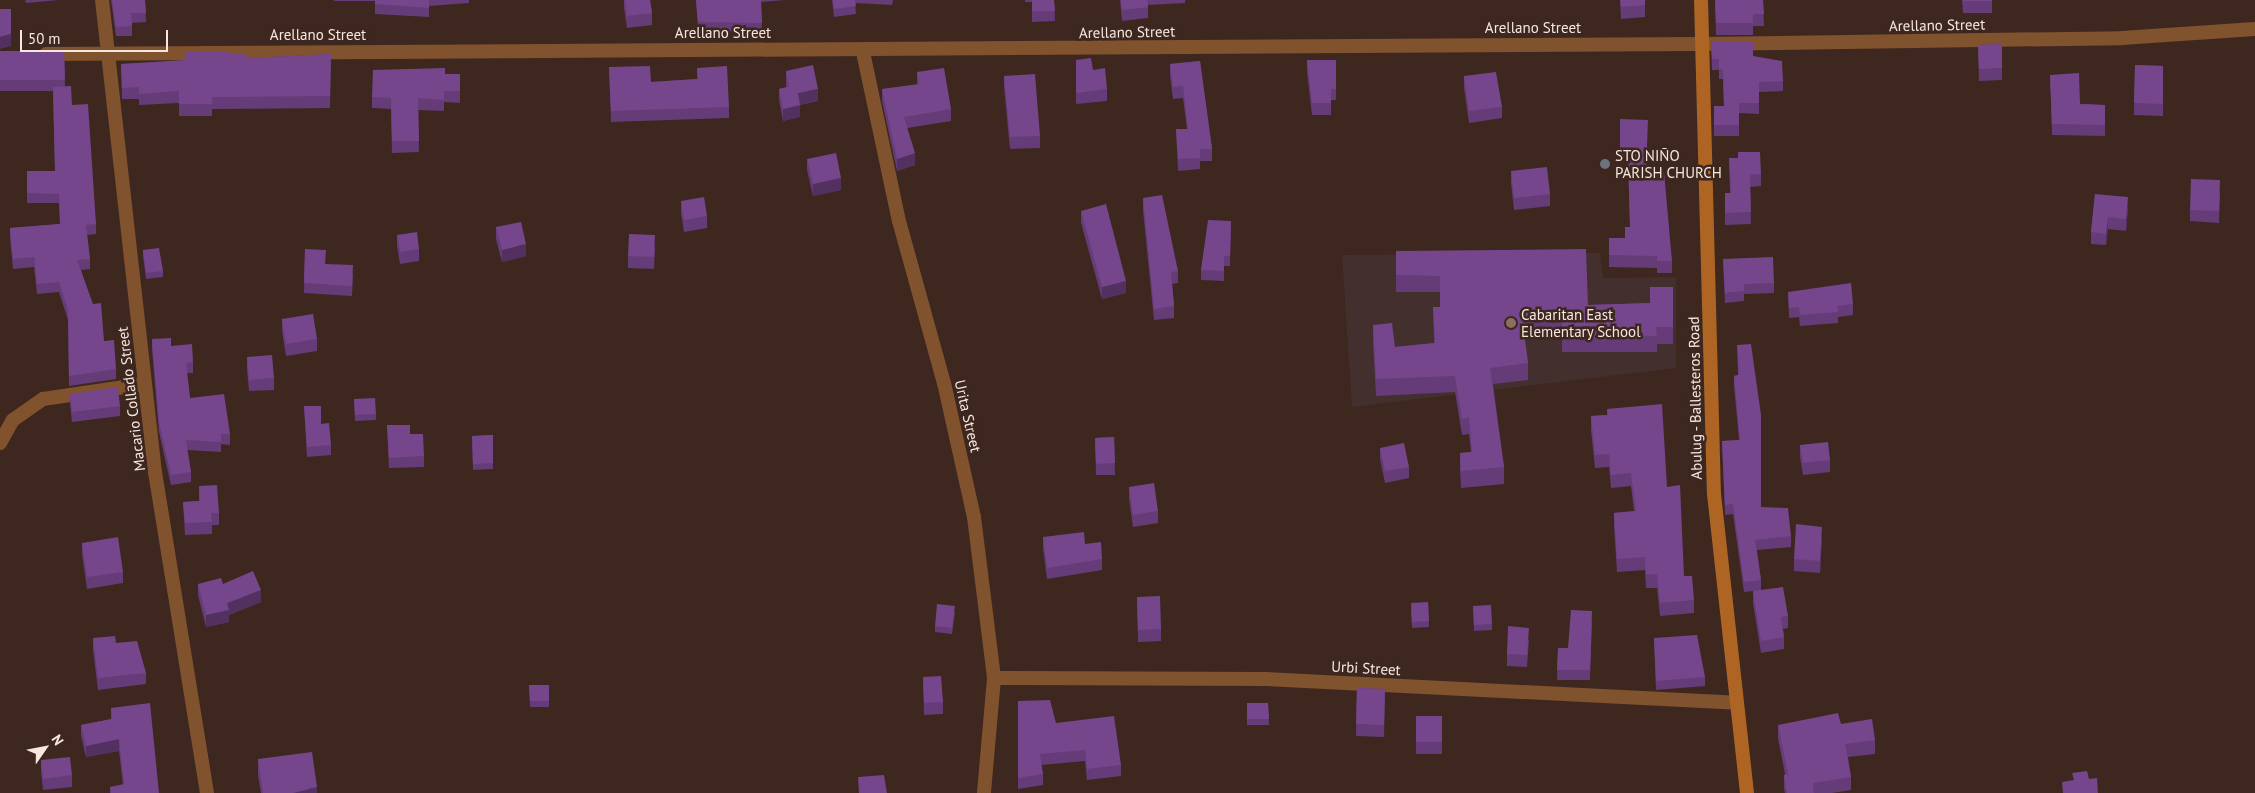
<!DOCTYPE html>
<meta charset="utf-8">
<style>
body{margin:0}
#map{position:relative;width:2255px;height:793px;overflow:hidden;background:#3d271f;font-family:"PT Sans",sans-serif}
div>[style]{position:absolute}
.education>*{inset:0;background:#432f2d}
.minor>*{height:14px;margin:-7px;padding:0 7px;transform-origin:7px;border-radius:7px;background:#80522d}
.tertiary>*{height:14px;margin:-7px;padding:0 7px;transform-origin:7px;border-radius:7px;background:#80522d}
.secondary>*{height:14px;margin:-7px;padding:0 7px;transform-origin:7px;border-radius:7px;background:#ae6523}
.wall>*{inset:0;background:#653c78}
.shaded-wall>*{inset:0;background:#523161}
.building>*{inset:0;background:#75468b}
.dots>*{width:14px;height:14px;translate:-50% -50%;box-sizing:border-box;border:2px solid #3d271f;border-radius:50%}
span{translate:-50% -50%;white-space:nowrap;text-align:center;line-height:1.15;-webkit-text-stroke:5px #3d271f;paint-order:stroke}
.street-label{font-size:15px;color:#f6e7e1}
.poi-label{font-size:15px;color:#f6e7e1}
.left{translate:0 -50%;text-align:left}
.north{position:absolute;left:20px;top:723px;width:50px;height:50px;-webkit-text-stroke:4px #3d271f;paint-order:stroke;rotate:57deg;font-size:14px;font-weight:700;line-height:20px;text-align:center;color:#f6e7e1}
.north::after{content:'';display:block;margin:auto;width:18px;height:22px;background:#f6e7e1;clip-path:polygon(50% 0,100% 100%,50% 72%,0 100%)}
.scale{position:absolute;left:20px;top:30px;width:148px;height:22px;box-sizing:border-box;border:2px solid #f6e7e1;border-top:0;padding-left:6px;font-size:15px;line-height:18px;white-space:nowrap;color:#f6e7e1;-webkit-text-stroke:4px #3d271f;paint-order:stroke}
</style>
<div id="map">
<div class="education">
<i style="clip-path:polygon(1600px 253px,1603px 278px,1676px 277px,1676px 368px,1352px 407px,1342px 255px)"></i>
</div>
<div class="minor">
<i style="left:863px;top:52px;width:173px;rotate:78deg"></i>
<i style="left:899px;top:221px;width:168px;rotate:74.5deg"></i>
<i style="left:944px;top:383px;width:137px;rotate:77.4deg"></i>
<i style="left:974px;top:517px;width:162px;rotate:82.9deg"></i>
<i style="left:994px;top:678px;width:115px;rotate:95deg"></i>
<i style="left:46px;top:54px;width:1656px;rotate:-0.35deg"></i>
<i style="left:1702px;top:44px;width:420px;rotate:-0.8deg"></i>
<i style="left:2122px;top:38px;width:133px;rotate:-3.9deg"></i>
<i style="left:0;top:443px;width:26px;rotate:-61deg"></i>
<i style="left:13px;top:420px;width:37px;rotate:-35deg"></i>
<i style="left:43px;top:399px;width:103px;rotate:-8.4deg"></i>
<i style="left:994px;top:678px;width:272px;rotate:0.2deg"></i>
<i style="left:1266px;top:679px;width:471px;rotate:2.9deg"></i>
</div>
<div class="tertiary">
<i style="left:102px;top:0;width:475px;rotate:83.6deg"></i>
<i style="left:155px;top:472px;width:325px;rotate:80.8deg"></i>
</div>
<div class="secondary">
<i style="left:1701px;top:0;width:494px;rotate:88.5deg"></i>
<i style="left:1714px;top:494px;width:301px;rotate:83.7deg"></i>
</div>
<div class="wall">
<i style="clip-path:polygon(25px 0,59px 0,26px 3px)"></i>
<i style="clip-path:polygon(111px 0,145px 0,146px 22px,132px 23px,132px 36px,116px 36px)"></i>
<i style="clip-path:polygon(334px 0,469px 0,469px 3px,429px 6px,429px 17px,375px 14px,375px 1px,334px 1px)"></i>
<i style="clip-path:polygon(624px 0,650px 0,652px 13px,652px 25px,627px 28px,624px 8px)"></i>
<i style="clip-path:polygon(696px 0,785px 0,761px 2px,762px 32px,698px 31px)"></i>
<i style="clip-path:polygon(832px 0,893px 0,892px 5px,855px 3px,856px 14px,834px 17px)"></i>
<i style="clip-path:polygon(1025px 0,1054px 0,1055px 21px,1032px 22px,1032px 2px,1025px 2px)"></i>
<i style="clip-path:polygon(1120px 0,1185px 0,1185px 3px,1148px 5px,1148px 18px,1122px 21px)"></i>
<i style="clip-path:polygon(1620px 0,1645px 0,1645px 17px,1621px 19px)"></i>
<i style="clip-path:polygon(1715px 0,1763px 0,1764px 26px,1753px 26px,1753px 35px,1716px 35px)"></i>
<i style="clip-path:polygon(1962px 0,1992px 0,1992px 13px,1963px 13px)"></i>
<i style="clip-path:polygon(1711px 42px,1753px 56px,1783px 81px,1783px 91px,1759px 92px,1759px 114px,1739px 113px,1739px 136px,1714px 136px,1714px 106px,1724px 106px,1723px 79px,1719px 79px,1719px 70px,1712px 70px)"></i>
<i style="clip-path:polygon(2002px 44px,2002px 80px,1979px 81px,1978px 45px)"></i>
<i style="clip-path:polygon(0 51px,64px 51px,65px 86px,72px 105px,96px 224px,96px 234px,87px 235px,90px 259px,90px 269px,81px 270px,104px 341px,116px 369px,116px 379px,69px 386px,68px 320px,59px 292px,37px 294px,34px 267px,13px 269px,10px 238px,10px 228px,60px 224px,59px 203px,27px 203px,27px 171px,55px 171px,53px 91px,0 91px)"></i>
<i style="clip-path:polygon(331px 54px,330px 108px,212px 109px,212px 116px,179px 116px,179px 103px,139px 105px,139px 99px,122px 99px,121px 64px)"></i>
<i style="clip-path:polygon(1076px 60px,1093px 70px,1107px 89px,1107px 101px,1076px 104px)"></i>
<i style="clip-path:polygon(1307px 60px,1336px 60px,1336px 100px,1331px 100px,1331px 115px,1312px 115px,1307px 72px)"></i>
<i style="clip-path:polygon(1200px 61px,1212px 149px,1212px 161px,1200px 161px,1200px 169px,1178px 171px,1176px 129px,1187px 129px,1183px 98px,1173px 99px,1170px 76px,1170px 64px)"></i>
<i style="clip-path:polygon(2135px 65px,2163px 66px,2163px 116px,2134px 115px)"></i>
<i style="clip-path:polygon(609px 67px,651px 82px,697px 79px,697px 68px,729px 107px,729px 118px,611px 122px)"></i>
<i style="clip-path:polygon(786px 71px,818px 101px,800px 105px,800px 117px,783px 121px,779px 100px,779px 89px,786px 87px)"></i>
<i style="clip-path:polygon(917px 72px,951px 109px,951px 121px,907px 128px,915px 165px,897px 171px,882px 101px,882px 89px,917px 85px)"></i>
<i style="clip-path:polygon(445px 74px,460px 74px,460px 103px,444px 102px,444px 111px,418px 110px,419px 152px,392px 153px,391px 109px,372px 108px,372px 97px)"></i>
<i style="clip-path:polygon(2050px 75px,2080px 104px,2105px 105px,2105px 136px,2052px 135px)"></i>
<i style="clip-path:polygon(1004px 76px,1040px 136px,1040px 148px,1010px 149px,1004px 87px)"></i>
<i style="clip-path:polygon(1464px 76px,1502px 107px,1502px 118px,1469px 123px,1464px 88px)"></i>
<i style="clip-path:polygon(1620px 119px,1647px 173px,1672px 261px,1672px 273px,1657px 273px,1657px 268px,1609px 267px,1609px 238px,1625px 238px,1630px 227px,1628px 160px,1620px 160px)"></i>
<i style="clip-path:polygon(1729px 158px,1761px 174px,1761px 186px,1750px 187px,1751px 224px,1725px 225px,1725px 193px,1730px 193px)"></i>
<i style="clip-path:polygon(807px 159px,841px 190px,813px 196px,807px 170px)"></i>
<i style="clip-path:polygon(1511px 171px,1550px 194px,1550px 206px,1514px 210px,1511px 183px)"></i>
<i style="clip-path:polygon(2220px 192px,2219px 223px,2190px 221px,2190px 210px)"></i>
<i style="clip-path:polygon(2095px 194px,2128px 209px,2126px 231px,2108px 229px,2106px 245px,2091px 244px,2091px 232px)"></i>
<i style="clip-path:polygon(1143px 198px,1178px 271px,1178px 283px,1172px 284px,1174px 306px,1174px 318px,1154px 320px,1143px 210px)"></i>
<i style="clip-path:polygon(681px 201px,707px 216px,707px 228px,684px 232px,681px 213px)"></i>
<i style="clip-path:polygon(1081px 211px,1126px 293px,1102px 299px,1081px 223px)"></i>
<i style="clip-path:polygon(1231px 221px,1230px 266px,1224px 266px,1224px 281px,1201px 280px,1201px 270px)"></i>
<i style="clip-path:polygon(496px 227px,526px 256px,502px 262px,496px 239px)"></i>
<i style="clip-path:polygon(397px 235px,419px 249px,419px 261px,400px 264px,397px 246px)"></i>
<i style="clip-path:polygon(655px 247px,654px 269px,628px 268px,628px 256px)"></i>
<i style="clip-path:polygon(305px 249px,326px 264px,353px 275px,352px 296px,304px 293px)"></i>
<i style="clip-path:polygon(143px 250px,163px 271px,163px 277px,146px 279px,143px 256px)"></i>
<i style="clip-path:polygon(1396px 251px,1588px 305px,1650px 303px,1673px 287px,1673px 344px,1657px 344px,1657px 352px,1562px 352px,1562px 332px,1524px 334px,1528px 363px,1528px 380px,1493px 384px,1504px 467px,1504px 484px,1461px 488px,1460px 470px,1460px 453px,1471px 452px,1469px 434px,1462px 435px,1455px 392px,1376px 396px,1373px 342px,1373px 325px,1395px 347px,1434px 343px,1433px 307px,1440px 307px,1440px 292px,1396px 292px)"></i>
<i style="clip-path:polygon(1723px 259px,1774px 283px,1774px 293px,1744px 294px,1744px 301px,1725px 303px)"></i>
<i style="clip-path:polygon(1788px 292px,1853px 304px,1853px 315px,1838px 317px,1838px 323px,1800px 326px,1799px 317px,1789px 318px)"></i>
<i style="clip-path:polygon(282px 319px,317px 339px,317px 351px,286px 356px,282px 331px)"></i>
<i style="clip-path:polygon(152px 339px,171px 346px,193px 362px,193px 373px,187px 373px,190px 398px,230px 434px,230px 445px,221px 444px,221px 452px,187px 450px,191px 472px,191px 482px,171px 485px,159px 432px,152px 350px)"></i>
<i style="clip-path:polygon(1737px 345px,1761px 507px,1791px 536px,1791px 547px,1757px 550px,1761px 580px,1761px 590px,1788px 616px,1788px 628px,1783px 629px,1784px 637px,1784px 649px,1761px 653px,1753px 603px,1753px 591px,1744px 592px,1733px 514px,1725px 515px,1722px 441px,1739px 440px,1734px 386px,1734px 376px,1738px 375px)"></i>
<i style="clip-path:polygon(247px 357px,274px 378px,274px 390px,249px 391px,247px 369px)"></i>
<i style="clip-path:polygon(70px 394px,120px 406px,120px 416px,72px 422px,70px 404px)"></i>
<i style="clip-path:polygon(354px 399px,376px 414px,376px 420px,355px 421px)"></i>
<i style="clip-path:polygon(304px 406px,321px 424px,331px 445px,331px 455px,307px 457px)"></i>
<i style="clip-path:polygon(1607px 409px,1667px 487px,1684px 576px,1694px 600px,1694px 613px,1660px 616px,1657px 588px,1646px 588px,1645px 570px,1617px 572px,1614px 526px,1614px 513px,1634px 511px,1631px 486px,1611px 488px,1609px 467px,1595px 468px,1591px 430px,1591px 416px,1607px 415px)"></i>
<i style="clip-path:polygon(387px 425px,410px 434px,424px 456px,424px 467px,389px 468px)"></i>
<i style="clip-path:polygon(493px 435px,493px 469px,473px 470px,472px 436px)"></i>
<i style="clip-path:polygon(1114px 437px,1115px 475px,1096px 475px,1095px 438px)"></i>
<i style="clip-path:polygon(1800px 445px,1830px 460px,1830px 472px,1803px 475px,1800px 457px)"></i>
<i style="clip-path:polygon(1380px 448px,1409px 467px,1409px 478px,1385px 483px,1380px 459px)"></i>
<i style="clip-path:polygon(199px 486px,219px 513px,219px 525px,212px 525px,212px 534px,185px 535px,183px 502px,199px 501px)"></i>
<i style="clip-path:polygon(1129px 487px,1158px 511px,1158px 523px,1133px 527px,1129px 499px)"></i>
<i style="clip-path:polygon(1043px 537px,1085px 544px,1102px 559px,1102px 570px,1047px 579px,1043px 548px)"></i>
<i style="clip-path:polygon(1822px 538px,1820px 573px,1794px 571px,1794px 559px)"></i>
<i style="clip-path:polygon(82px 543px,123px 572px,123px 583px,87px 589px,82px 554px)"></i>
<i style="clip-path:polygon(198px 584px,223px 584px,261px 602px,229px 615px,229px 622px,206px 627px,198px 595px)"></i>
<i style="clip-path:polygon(1137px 597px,1161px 629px,1161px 641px,1138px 642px)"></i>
<i style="clip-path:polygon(1428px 602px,1429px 627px,1412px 628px,1411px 609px)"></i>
<i style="clip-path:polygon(1473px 606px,1492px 624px,1492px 630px,1474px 631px)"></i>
<i style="clip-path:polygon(955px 612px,952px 634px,935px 632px,935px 626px)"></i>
<i style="clip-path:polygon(1592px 621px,1590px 680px,1557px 680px,1558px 648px,1568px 648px)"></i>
<i style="clip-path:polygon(93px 638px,116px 643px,146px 673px,146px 684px,98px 690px,93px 650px)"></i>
<i style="clip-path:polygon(1654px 638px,1705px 677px,1705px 686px,1656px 690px)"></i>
<i style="clip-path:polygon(1529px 639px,1527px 667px,1507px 666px,1507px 654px)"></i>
<i style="clip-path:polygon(923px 677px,943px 702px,943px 714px,924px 715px)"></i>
<i style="clip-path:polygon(529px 685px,549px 685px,549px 707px,530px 707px)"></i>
<i style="clip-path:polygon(1357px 688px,1385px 689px,1384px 737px,1356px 736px)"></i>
<i style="clip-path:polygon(1018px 701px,1056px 723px,1121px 765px,1121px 776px,1087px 780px,1085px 761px,1041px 765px,1043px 774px,1043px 785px,1018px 789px)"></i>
<i style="clip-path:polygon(1247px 703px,1268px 703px,1269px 725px,1247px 725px)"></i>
<i style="clip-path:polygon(111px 708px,159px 793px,110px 793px,110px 787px,123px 785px,119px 751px,86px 757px,81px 736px,81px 725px,111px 719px)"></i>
<i style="clip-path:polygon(1416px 716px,1442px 716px,1442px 754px,1416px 754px)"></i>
<i style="clip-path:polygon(1841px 724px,1875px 740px,1875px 754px,1848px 757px,1851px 777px,1851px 790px,1832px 793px,1785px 793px,1784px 788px,1784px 775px,1785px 774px,1778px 739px,1778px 725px)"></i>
<i style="clip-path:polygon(258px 759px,317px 793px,261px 793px,258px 776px)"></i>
<i style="clip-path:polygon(41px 760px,72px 775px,72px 787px,43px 790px,41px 772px)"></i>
</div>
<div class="shaded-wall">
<i style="clip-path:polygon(11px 34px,11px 46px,0 49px,0 37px)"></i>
<i style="clip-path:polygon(818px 89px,818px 101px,798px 105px,798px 93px)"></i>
<i style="clip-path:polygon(800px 105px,800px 117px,783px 121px,783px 109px)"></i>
<i style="clip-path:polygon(915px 153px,915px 165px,897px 171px,897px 159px)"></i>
<i style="clip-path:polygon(841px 178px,841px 190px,813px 196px,813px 184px)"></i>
<i style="clip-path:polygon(2128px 197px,2128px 209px,2126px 231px,2126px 219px)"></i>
<i style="clip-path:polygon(2108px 217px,2108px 229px,2106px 245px,2106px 234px)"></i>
<i style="clip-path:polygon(526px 244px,526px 256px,502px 262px,502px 250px)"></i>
<i style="clip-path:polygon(1126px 281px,1126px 293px,1102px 299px,1102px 287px)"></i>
<i style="clip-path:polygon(1822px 527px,1822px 538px,1820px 573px,1820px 561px)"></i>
<i style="clip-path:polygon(261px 590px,261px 602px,229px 615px,229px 622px,206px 627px,206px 615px,227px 603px)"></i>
<i style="clip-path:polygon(119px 739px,119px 751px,86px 757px,86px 746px)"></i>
<i style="clip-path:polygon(317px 787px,317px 793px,293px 793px)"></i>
</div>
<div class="building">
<i style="clip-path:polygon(112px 0,145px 0,146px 13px,131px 13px,132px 26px,116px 27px)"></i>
<i style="clip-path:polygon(375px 0,429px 0,429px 8px,375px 4px)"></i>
<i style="clip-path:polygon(625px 0,650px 0,652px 13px,627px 16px)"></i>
<i style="clip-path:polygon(696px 0,761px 0,762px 23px,698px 22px)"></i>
<i style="clip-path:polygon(833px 0,855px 0,856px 6px,834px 9px)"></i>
<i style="clip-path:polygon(1032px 0,1054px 0,1055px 11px,1032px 11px)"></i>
<i style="clip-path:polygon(1121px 0,1147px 0,1148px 7px,1122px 10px)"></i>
<i style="clip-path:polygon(1620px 0,1645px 0,1645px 5px,1621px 7px)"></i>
<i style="clip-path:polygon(1715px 0,1763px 0,1764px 14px,1753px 14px,1753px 23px,1716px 23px)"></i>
<i style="clip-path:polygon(1963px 0,1992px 0,1992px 1px,1963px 1px)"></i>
<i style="clip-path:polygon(0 9px,11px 9px,11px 34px,0 37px)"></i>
<i style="clip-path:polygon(1711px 42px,1753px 42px,1753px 56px,1782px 61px,1783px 81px,1759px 82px,1759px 103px,1739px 103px,1739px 125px,1714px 125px,1714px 106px,1724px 106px,1723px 69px,1719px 69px,1719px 59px,1712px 59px)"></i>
<i style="clip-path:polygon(2002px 44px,2002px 68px,1979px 69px,1978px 45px)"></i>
<i style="clip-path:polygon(0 51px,64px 51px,65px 80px,0 80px)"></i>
<i style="clip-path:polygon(185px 51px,218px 51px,247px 55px,247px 58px,331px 54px,330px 96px,212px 97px,212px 104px,179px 104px,179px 91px,139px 94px,139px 87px,122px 88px,121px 64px,185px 60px)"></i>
<i style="clip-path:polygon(1091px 58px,1093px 70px,1105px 68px,1107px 89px,1076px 93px,1076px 60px)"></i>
<i style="clip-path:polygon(1307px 60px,1336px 60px,1336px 89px,1331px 89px,1331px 103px,1312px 103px)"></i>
<i style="clip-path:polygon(1200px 61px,1212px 149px,1200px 149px,1200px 158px,1178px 159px,1176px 129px,1188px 129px,1183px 86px,1173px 87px,1170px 64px)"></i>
<i style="clip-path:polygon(813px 65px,818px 89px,798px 93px,800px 105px,783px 109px,779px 89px,789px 87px,786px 71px)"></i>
<i style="clip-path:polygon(2135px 65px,2163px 66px,2163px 104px,2134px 103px)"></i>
<i style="clip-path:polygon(650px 66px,651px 82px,698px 79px,697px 68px,727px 66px,729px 107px,611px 111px,609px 67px)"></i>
<i style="clip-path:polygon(445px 68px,445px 74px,460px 74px,460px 91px,444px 91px,444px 100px,418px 98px,419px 141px,392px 141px,391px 98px,372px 97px,373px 70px)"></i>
<i style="clip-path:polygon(944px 68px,951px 109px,904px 117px,915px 153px,897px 159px,882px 89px,919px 84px,917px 72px)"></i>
<i style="clip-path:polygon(1496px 72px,1502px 107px,1469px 111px,1464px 76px)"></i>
<i style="clip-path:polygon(2079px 73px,2080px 104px,2105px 105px,2105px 125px,2052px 124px,2050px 75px)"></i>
<i style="clip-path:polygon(1035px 74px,1040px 136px,1010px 137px,1004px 76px)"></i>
<i style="clip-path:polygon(71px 86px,72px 105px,88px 104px,96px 224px,86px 225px,90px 259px,77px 260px,93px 304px,101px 303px,104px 341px,114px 340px,116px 369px,69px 376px,68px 310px,59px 282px,37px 284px,34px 257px,13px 259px,10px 228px,60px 224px,59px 194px,27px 193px,27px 171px,55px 171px,53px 87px)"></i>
<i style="clip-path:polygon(1620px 119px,1648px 120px,1646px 173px,1664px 172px,1672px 261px,1657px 261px,1657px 256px,1609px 255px,1609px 238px,1625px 238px,1625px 227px,1630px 227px,1628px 149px,1620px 148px)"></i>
<i style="clip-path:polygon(1738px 152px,1760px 152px,1761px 174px,1750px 175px,1751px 212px,1725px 213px,1725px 193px,1731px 193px,1729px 158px,1738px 158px)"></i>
<i style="clip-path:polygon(836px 153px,841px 178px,813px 184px,807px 159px)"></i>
<i style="clip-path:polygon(1547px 167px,1550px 194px,1514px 198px,1511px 171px)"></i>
<i style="clip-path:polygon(2191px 179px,2220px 180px,2219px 211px,2190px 210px)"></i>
<i style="clip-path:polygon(2095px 194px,2128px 197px,2126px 219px,2108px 217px,2106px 234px,2091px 232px)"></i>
<i style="clip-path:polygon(1162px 195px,1178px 271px,1171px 272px,1174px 306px,1154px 309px,1143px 198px)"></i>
<i style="clip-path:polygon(704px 197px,707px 216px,684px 220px,681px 201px)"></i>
<i style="clip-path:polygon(1106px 204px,1126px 281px,1102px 287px,1081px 211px)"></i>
<i style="clip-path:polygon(1208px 220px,1231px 221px,1230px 256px,1224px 256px,1224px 271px,1201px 270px)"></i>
<i style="clip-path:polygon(521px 222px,526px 244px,502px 250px,496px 227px)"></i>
<i style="clip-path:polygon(417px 232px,419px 249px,400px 252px,397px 235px)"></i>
<i style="clip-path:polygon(629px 234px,655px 235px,654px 257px,628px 256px)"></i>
<i style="clip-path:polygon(159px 248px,163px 271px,146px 273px,143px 250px)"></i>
<i style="clip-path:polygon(305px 249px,326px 250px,325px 264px,353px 265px,352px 286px,304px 283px)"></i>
<i style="clip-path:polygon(1586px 249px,1588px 305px,1650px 303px,1650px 287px,1673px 287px,1673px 327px,1656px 327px,1657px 336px,1562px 335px,1562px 315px,1522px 317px,1528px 363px,1490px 368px,1504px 467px,1461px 471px,1460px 453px,1472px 452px,1469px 417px,1462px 419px,1455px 376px,1376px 379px,1373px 325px,1392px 323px,1395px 347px,1435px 343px,1433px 307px,1440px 307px,1440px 276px,1396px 275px,1396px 251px)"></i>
<i style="clip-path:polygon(1773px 257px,1774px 283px,1744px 284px,1744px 291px,1725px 293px,1723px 259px)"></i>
<i style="clip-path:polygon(1851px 283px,1853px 304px,1837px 306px,1838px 312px,1800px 315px,1799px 307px,1789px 308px,1788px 292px)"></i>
<i style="clip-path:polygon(313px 314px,317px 339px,286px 344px,282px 319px)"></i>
<i style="clip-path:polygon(171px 338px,171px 346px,192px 344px,193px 362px,186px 363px,190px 398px,224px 394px,230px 434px,221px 434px,221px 442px,186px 440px,191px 472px,171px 475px,159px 422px,152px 339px)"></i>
<i style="clip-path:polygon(1751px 344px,1761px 415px,1761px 507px,1788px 508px,1791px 536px,1755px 540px,1761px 580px,1744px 582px,1733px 504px,1725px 505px,1722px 441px,1740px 440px,1734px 376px,1739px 375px,1737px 345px)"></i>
<i style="clip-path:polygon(272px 355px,274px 378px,249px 380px,247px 357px)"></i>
<i style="clip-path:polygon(118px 387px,120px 406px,72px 412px,70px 394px)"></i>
<i style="clip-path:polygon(375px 398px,376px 414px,355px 415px,354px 399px)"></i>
<i style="clip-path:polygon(1662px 404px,1667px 487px,1680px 485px,1684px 576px,1692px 576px,1694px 600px,1660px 603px,1657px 574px,1646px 575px,1645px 557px,1617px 559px,1614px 513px,1636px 511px,1631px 473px,1611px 475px,1609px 454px,1595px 455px,1591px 416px,1608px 415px,1607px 409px)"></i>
<i style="clip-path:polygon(304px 406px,321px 406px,321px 424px,329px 423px,331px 445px,307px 447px)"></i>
<i style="clip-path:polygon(387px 425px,410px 425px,410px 434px,423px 434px,424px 456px,389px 458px)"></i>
<i style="clip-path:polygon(493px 435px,493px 463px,473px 464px,472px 436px)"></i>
<i style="clip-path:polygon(1114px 437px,1115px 463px,1096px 464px,1095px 438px)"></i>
<i style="clip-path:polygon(1828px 442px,1830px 460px,1803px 463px,1800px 445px)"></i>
<i style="clip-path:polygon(1404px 443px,1409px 467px,1385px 471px,1380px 448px)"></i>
<i style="clip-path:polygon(1154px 483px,1158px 511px,1133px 515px,1129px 487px)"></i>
<i style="clip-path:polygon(217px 485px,219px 513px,211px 513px,212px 522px,185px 523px,183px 502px,200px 501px,199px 486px)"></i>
<i style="clip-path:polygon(1796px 524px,1822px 527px,1820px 561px,1794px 559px)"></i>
<i style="clip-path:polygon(1084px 532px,1085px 544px,1101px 542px,1102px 559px,1047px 568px,1043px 537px)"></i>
<i style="clip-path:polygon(118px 537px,123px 572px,87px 577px,82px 543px)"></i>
<i style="clip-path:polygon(253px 571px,261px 590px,227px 603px,229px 610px,206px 615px,198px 584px,221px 578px,223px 584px)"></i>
<i style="clip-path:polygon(1783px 587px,1788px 616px,1781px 617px,1784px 637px,1761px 641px,1753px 591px)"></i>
<i style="clip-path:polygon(1160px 596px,1161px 629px,1138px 630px,1137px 597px)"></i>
<i style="clip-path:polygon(1428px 602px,1429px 621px,1412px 622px,1411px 603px)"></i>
<i style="clip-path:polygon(937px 604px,955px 606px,952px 628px,935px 626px)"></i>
<i style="clip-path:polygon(1491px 605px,1492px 624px,1474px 625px,1473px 606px)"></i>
<i style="clip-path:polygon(1571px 610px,1592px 611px,1590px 670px,1557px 670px,1558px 648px,1568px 648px)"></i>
<i style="clip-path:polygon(1508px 626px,1529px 628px,1527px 655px,1507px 654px)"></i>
<i style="clip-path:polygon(1697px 635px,1705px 677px,1656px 681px,1654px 638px)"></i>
<i style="clip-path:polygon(115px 636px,116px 643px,137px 641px,146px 673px,98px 678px,93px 638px)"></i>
<i style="clip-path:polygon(941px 676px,943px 702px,924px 703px,923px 677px)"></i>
<i style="clip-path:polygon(529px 685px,549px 685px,549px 701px,530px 701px)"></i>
<i style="clip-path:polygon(1357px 688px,1385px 689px,1384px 725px,1356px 724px)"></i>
<i style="clip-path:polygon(1050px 700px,1056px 723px,1114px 716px,1121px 765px,1087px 769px,1085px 750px,1040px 754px,1043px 774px,1018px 778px,1018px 701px)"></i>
<i style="clip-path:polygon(150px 703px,159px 793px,108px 793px,111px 793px,110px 787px,124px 784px,119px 739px,86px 746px,81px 725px,112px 719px,111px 708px)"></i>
<i style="clip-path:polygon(1247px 703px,1268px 703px,1269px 719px,1247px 719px)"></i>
<i style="clip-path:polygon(1838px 713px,1841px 724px,1872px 719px,1875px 740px,1845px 744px,1851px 777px,1813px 783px,1814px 793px,1787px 793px,1784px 775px,1788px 774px,1778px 725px)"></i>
<i style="clip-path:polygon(1416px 716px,1442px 716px,1442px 742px,1416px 742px)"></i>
<i style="clip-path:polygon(312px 752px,317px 787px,293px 793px,263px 793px,258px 759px)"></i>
<i style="clip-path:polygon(70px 757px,72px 775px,43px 779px,41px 760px)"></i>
<i style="clip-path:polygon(2087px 771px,2089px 779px,2097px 778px,2098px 793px,2063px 793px,2062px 782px,2074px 780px,2072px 773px)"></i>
<i style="clip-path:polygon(884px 775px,887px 793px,859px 793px,858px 777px)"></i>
</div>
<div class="dots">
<i style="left:1605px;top:164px;background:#6b7280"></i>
<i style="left:1511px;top:323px;background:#8d6e63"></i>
</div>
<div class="street-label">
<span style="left:1937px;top:25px;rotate:-1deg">Arellano Street</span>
<span style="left:1533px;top:28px">Arellano Street</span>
<span style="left:1127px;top:32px;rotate:-1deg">Arellano Street</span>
<span style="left:723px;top:33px">Arellano Street</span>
<span style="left:318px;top:35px">Arellano Street</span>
<span style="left:1695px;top:398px;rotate:-91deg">Abulug - Ballesteros Road</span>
<span style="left:131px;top:399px;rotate:-97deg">Macario Collado Street</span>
<span style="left:968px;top:416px;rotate:77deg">Urita Street</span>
<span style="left:1366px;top:668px;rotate:3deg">Urbi Street</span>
</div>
<div class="poi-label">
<span class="left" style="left:1615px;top:164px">STO NIÑO<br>PARISH CHURCH</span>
<span class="left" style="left:1521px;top:323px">Cabaritan East<br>Elementary School</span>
</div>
<div class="north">N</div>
<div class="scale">50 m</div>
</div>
